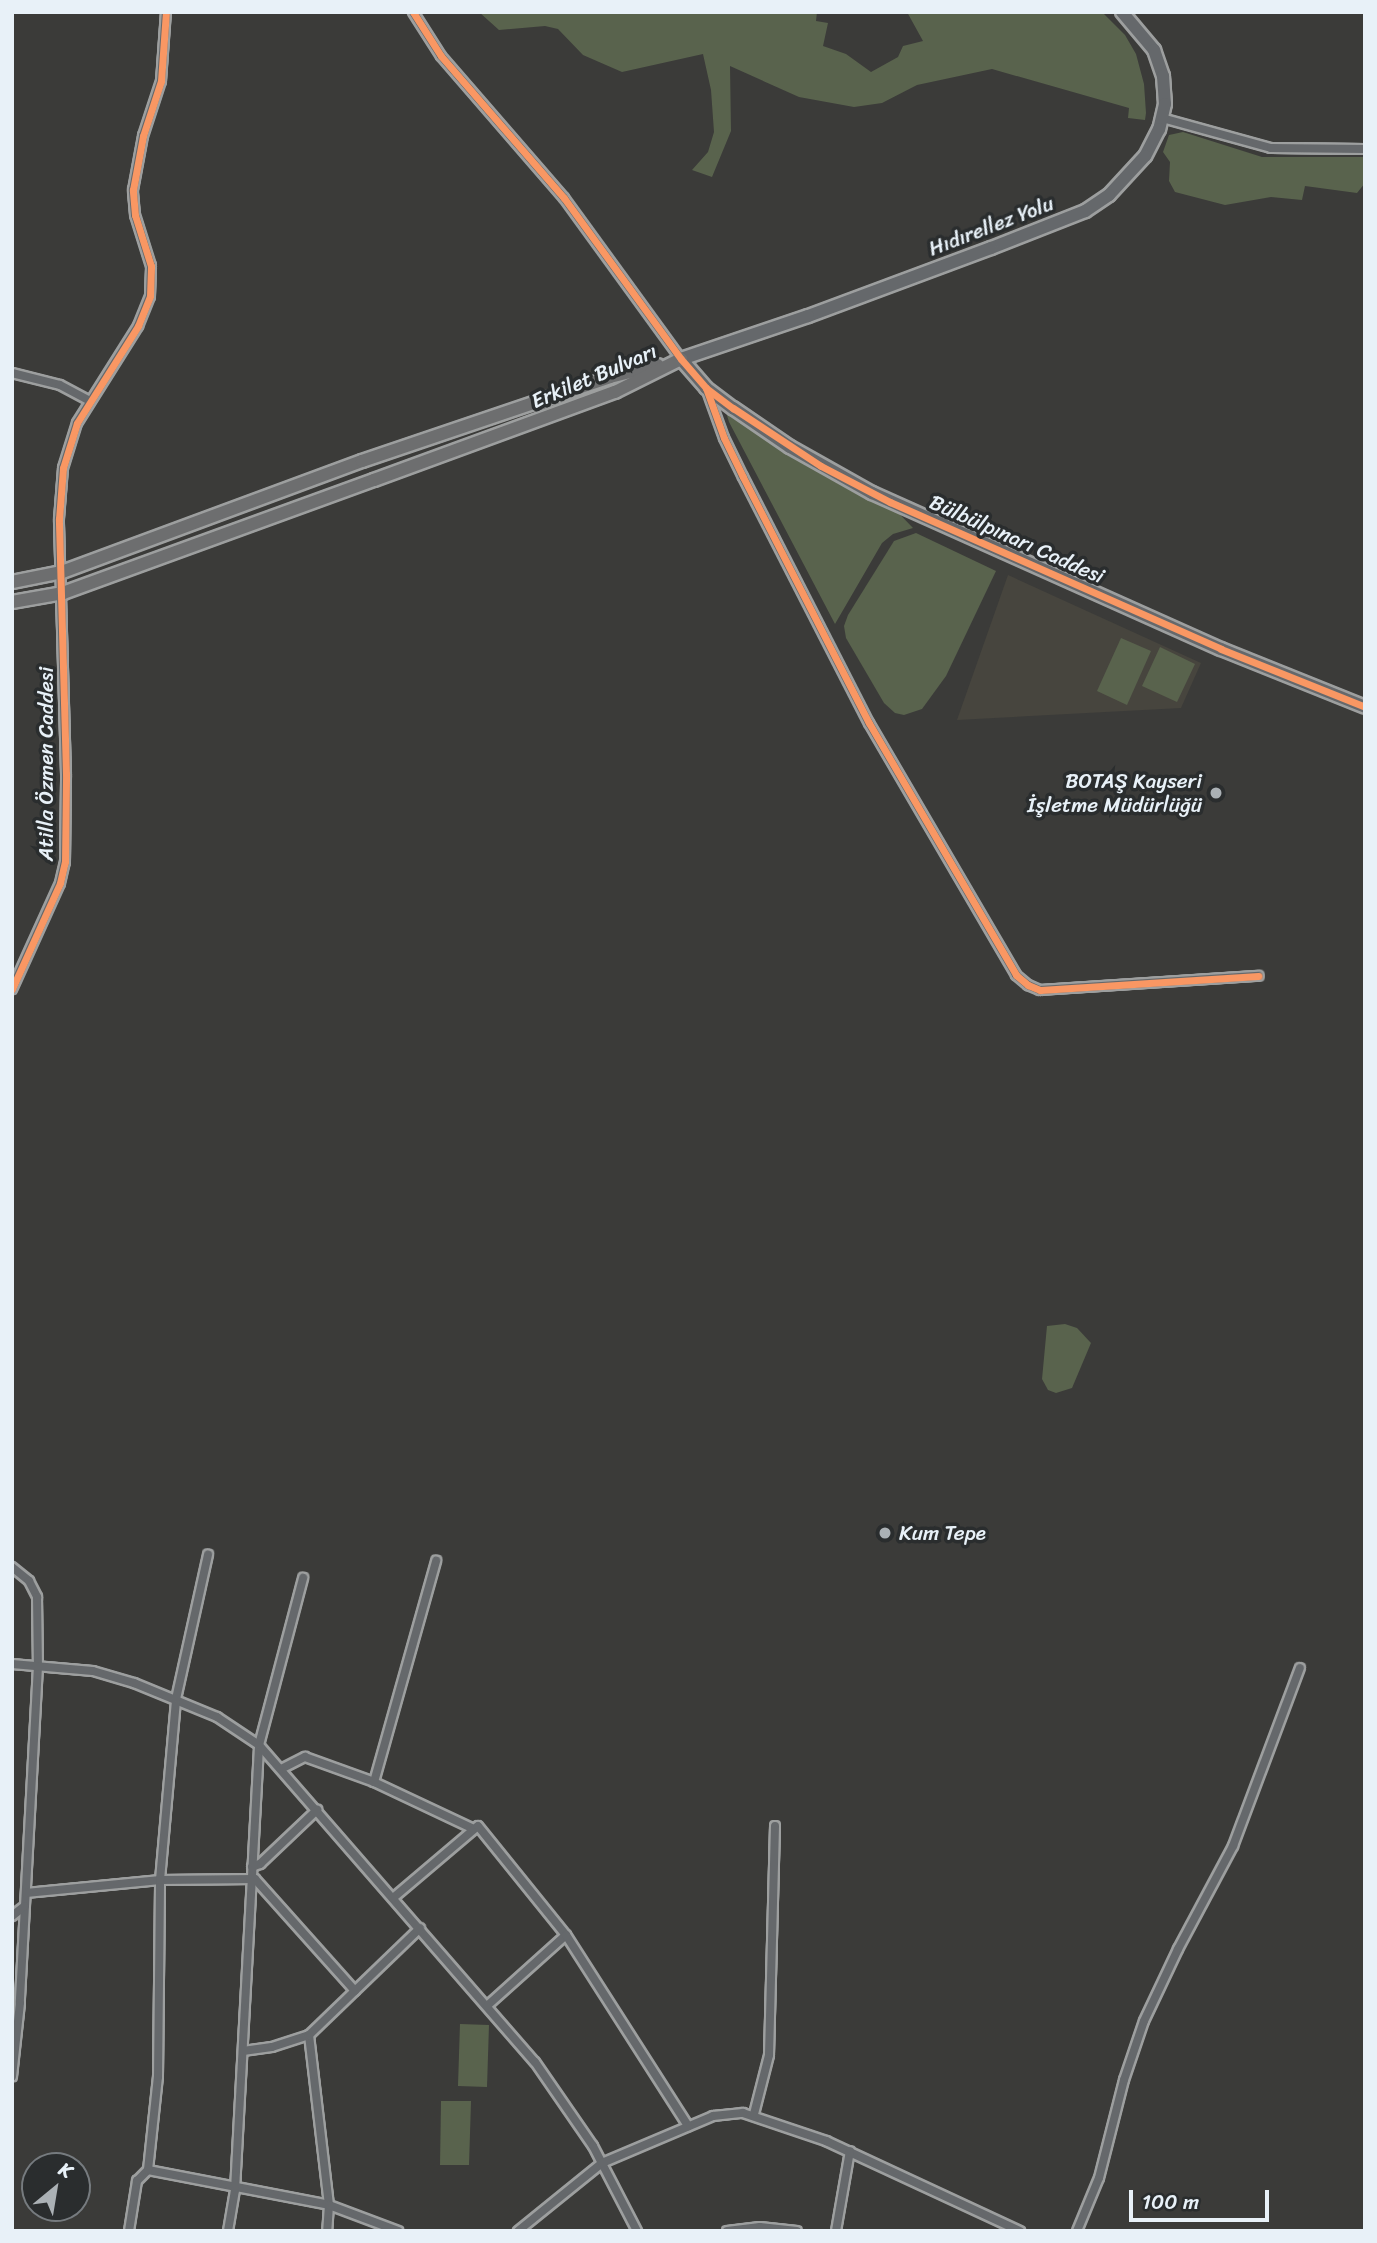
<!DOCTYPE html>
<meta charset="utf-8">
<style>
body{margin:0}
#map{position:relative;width:1377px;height:2243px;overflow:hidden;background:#3b3b39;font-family:Sriracha,sans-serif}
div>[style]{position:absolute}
.built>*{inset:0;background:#47453e}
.green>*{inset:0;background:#59634d}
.roads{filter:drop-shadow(2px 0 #9d9f9f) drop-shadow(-2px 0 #9d9f9f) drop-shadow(0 2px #9d9f9f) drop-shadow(0 -2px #9d9f9f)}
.street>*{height:8px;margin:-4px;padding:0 4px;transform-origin:4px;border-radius:4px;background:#65686b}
.secondary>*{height:12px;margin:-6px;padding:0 6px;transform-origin:6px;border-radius:6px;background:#65686b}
.primary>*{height:12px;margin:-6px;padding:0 6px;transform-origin:6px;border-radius:6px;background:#6d6e6f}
.cycleway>*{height:7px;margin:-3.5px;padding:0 3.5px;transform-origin:3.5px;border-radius:3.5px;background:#f99763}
.dots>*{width:19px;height:19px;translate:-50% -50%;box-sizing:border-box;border:4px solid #2a2d2e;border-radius:50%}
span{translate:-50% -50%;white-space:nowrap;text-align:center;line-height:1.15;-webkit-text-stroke:7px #2a2d2e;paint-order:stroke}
.street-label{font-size:21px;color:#e8f1f8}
.poi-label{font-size:21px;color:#e8f1f8}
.right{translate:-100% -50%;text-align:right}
.left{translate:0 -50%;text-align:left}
.frame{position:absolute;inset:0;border:14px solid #e8f1f8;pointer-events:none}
.north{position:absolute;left:21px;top:2152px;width:70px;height:70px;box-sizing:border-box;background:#2a2d2e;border:2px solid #767b7f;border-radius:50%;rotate:30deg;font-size:19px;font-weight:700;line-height:28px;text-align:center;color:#e8f1f8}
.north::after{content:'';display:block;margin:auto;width:24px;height:32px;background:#abb1b5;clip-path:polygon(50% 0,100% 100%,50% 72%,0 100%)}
.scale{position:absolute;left:1129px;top:2190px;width:140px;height:32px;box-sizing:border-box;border:4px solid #e8f1f8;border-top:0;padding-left:9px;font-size:21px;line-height:24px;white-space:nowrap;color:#e8f1f8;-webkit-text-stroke:5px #2a2d2e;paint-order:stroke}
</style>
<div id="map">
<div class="built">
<i style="clip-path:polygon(1008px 575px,1201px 663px,1181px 708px,957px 720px)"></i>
</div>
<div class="green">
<i style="clip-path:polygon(479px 12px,817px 12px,816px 21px,828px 23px,823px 46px,846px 54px,871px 72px,898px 57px,903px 46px,923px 41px,907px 12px,1102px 12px,1125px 35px,1136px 54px,1144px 84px,1146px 113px,1145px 120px,1128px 118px,1129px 108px,992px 69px,917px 85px,882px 103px,854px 107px,799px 97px,730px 66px,731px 131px,712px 177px,692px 170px,708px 152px,714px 132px,711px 90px,703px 54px,622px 72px,583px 55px,558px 29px,545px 26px,499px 30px)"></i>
<i style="clip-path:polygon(1183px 132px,1262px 157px,1365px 157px,1365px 183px,1357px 193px,1305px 186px,1302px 200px,1271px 197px,1225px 205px,1175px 192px,1169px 181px,1170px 162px,1163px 152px,1169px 135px)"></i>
<i style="clip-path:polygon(722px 399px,885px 499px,913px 528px,893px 534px,882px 543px,835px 624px,729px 422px)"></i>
<i style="clip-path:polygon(916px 533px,996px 571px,946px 676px,922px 709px,904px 715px,895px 713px,884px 703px,846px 638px,844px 626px,848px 615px,894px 541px)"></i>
<i style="clip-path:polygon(1121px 638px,1151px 651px,1127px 705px,1097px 691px)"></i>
<i style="clip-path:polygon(1160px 647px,1195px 664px,1177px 702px,1142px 686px)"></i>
<i style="clip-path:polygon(1065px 1324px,1077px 1328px,1091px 1343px,1072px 1388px,1056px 1393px,1048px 1390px,1042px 1379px,1047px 1326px)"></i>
<i style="clip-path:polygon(460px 2024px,489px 2025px,487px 2087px,458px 2086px)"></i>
<i style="clip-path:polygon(441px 2101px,471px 2101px,469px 2165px,440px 2165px)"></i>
</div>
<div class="roads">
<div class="street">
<i style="left:413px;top:12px;width:52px;rotate:57.5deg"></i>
<i style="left:441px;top:56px;width:188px;rotate:49.1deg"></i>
<i style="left:564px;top:198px;width:199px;rotate:54deg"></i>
<i style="left:1162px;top:118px;width:113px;rotate:15.4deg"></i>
<i style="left:1271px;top:148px;width:94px;rotate:0.6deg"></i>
<i style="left:12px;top:373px;width:49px;rotate:14deg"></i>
<i style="left:60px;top:385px;width:34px;rotate:28deg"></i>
<i style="left:706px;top:388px;width:53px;rotate:70.2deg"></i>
<i style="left:724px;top:438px;width:43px;rotate:64deg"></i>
<i style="left:743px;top:477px;width:276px;rotate:62.9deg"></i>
<i style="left:869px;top:723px;width:292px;rotate:59.7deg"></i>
<i style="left:1016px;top:975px;width:16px;rotate:40deg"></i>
<i style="left:1028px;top:985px;width:13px;rotate:23deg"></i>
<i style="left:1040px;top:990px;width:219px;rotate:-3.7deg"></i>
<i style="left:12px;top:989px;width:116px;rotate:-65.6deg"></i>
<i style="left:60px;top:883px;width:22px;rotate:-77deg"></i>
<i style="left:65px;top:862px;width:88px;rotate:-89.3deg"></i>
<i style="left:66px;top:774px;width:255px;rotate:-91.6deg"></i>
<i style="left:59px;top:519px;width:51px;rotate:-85.5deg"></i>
<i style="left:63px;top:468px;width:47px;rotate:-72.7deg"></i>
<i style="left:77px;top:423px;width:115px;rotate:-57.8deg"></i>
<i style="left:138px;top:326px;width:32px;rotate:-68deg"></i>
<i style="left:150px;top:296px;width:30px;rotate:-88deg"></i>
<i style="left:151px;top:266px;width:53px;rotate:-107.4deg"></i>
<i style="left:135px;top:215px;width:25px;rotate:-95deg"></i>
<i style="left:133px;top:190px;width:55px;rotate:-79.5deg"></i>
<i style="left:143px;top:136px;width:58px;rotate:-71.9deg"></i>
<i style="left:161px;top:81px;width:69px;rotate:-85.9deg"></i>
<i style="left:12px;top:1567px;width:22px;rotate:39deg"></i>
<i style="left:29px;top:1581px;width:18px;rotate:63deg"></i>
<i style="left:37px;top:1597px;width:69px;rotate:89.2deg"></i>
<i style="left:38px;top:1666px;width:337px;rotate:93.1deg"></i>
<i style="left:20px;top:2003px;width:74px;rotate:96.2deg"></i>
<i style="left:12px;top:1664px;width:81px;rotate:4.9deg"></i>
<i style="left:93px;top:1671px;width:43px;rotate:16.3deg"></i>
<i style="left:134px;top:1683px;width:90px;rotate:22.3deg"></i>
<i style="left:217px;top:1717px;width:50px;rotate:33.7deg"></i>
<i style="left:259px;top:1745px;width:420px;rotate:49deg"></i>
<i style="left:535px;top:2062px;width:102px;rotate:55.4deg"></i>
<i style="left:593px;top:2146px;width:96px;rotate:62.6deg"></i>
<i style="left:281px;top:1769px;width:27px;rotate:-27deg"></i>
<i style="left:305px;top:1757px;width:73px;rotate:19.9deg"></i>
<i style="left:374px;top:1782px;width:110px;rotate:25.2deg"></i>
<i style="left:374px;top:1782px;width:230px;rotate:-74.3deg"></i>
<i style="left:252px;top:1867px;width:9px;rotate:-21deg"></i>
<i style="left:260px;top:1864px;width:79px;rotate:-43.5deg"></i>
<i style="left:26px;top:1893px;width:135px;rotate:-5.5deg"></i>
<i style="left:160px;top:1880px;width:95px;rotate:-0.6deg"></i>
<i style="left:255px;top:1879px;width:150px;rotate:48.2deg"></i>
<i style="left:393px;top:1898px;width:111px;rotate:-40.3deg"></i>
<i style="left:478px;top:1826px;width:140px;rotate:51.1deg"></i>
<i style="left:566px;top:1935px;width:105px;rotate:138.1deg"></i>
<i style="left:12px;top:1916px;width:16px;rotate:-38deg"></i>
<i style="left:566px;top:1935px;width:227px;rotate:57.4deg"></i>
<i style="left:309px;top:2035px;width:171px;rotate:83.3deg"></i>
<i style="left:329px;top:2205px;width:26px;rotate:94deg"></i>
<i style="left:243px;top:2051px;width:29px;rotate:-8deg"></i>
<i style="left:272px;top:2047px;width:39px;rotate:-18deg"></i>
<i style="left:309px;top:2035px;width:154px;rotate:-43.9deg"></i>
<i style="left:754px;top:2114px;width:61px;rotate:-75.7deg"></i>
<i style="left:769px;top:2055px;width:229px;rotate:-88.5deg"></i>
<i style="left:148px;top:2170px;width:184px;rotate:10.9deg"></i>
<i style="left:329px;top:2205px;width:74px;rotate:20.6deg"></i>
<i style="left:129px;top:2231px;width:51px;rotate:-80.9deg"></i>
<i style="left:137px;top:2181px;width:16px;rotate:-45deg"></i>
<i style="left:148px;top:2170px;width:94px;rotate:-83.9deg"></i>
<i style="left:158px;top:2077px;width:197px;rotate:-89.4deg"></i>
<i style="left:160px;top:1880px;width:182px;rotate:-84.9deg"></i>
<i style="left:176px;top:1699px;width:148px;rotate:-77.5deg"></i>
<i style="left:228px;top:2231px;width:42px;rotate:-80.3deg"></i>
<i style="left:235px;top:2190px;width:446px;rotate:-86.9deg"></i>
<i style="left:259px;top:1745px;width:173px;rotate:-75.2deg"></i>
<i style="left:518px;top:2231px;width:108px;rotate:-39deg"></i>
<i style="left:602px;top:2163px;width:121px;rotate:-22.9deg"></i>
<i style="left:713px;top:2116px;width:30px;rotate:-6deg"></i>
<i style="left:743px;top:2113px;width:88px;rotate:18.6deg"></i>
<i style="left:826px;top:2141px;width:214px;rotate:24.9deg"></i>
<i style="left:727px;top:2231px;width:33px;rotate:-7deg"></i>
<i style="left:760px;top:2227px;width:37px;rotate:6deg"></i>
<i style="left:836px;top:2231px;width:81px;rotate:-80.1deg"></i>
<i style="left:1077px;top:2231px;width:57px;rotate:-67.5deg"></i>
<i style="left:1099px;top:2178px;width:101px;rotate:-75.7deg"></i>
<i style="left:1124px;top:2080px;width:62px;rotate:-71.3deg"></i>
<i style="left:1144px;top:2021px;width:80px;rotate:-64.7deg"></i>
<i style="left:1178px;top:1949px;width:117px;rotate:-61.9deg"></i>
<i style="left:1233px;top:1846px;width:190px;rotate:-69.4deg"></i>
</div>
<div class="secondary">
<i style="left:1122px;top:12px;width:50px;rotate:49.9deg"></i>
<i style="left:1154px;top:50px;width:28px;rotate:71deg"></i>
<i style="left:1163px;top:76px;width:28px;rotate:86deg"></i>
<i style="left:1165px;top:104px;width:26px;rotate:103deg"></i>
<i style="left:1159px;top:129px;width:30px;rotate:117deg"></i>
<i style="left:1145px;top:156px;width:53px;rotate:132.7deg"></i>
<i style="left:1109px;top:195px;width:29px;rotate:146deg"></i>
<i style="left:1085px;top:211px;width:101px;rotate:158.5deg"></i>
<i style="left:991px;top:248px;width:195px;rotate:159.6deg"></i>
<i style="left:808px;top:316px;width:134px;rotate:161.3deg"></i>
<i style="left:681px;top:359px;width:38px;rotate:49deg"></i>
<i style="left:706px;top:388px;width:34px;rotate:37deg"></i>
<i style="left:733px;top:408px;width:69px;rotate:34.4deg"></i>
<i style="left:790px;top:447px;width:94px;rotate:29.3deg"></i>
<i style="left:872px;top:493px;width:382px;rotate:24.1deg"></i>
<i style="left:1221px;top:649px;width:155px;rotate:21.9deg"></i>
</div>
<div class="primary">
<i style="left:12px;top:582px;width:51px;rotate:-11.3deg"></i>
<i style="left:62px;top:572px;width:320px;rotate:-20.3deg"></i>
<i style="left:362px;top:461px;width:262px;rotate:-18.7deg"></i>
<i style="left:610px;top:377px;width:49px;rotate:-14.3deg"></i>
<i style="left:12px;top:602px;width:52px;rotate:-10deg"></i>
<i style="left:63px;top:593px;width:331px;rotate:-20deg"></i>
<i style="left:374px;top:480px;width:257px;rotate:-20.1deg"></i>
<i style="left:615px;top:392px;width:74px;rotate:-26.6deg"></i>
</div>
</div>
<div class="cycleway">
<i style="left:413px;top:12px;width:52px;rotate:57.5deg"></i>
<i style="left:441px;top:56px;width:188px;rotate:49.1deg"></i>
<i style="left:564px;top:198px;width:199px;rotate:54deg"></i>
<i style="left:681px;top:359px;width:38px;rotate:49deg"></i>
<i style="left:706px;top:388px;width:34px;rotate:37deg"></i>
<i style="left:733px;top:408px;width:105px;rotate:33.4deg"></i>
<i style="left:821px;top:466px;width:78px;rotate:27.6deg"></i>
<i style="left:890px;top:502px;width:362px;rotate:23.9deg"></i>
<i style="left:1221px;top:649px;width:155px;rotate:21.9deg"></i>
<i style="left:706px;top:388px;width:53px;rotate:70.2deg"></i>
<i style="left:724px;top:438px;width:43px;rotate:64deg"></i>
<i style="left:743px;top:477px;width:276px;rotate:62.9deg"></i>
<i style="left:869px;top:723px;width:292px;rotate:59.7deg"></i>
<i style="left:1016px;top:975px;width:16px;rotate:40deg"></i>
<i style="left:1028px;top:985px;width:13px;rotate:23deg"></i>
<i style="left:1040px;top:990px;width:219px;rotate:-3.7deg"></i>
<i style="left:12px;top:989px;width:116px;rotate:-65.6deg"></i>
<i style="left:60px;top:883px;width:22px;rotate:-77deg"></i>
<i style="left:65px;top:862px;width:88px;rotate:-89.3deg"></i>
<i style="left:66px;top:774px;width:255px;rotate:-91.6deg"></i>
<i style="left:59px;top:519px;width:51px;rotate:-85.5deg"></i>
<i style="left:63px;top:468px;width:47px;rotate:-72.7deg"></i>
<i style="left:77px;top:423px;width:115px;rotate:-57.8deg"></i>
<i style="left:138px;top:326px;width:32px;rotate:-68deg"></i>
<i style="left:150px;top:296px;width:30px;rotate:-88deg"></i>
<i style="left:151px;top:266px;width:53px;rotate:-107.4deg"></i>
<i style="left:135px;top:215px;width:25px;rotate:-95deg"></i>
<i style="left:133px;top:190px;width:55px;rotate:-79.5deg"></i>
<i style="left:143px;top:136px;width:58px;rotate:-71.9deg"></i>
<i style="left:161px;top:81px;width:69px;rotate:-85.9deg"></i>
</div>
<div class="dots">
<i style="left:1216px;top:793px;background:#abb1b5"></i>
<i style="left:885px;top:1533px;background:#abb1b5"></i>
</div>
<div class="street-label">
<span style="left:991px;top:226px;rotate:-21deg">Hıdırellez Yolu</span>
<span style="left:594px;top:376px;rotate:-23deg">Erkilet Bulvarı</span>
<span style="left:1017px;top:539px;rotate:24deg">Bülbülpınarı Caddesi</span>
<span style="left:46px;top:764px;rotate:-90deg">Atilla Özmen Caddesi</span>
</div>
<div class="poi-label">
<span class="right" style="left:1202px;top:793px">BOTAŞ Kayseri<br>İşletme Müdürlüğü</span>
<span class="left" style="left:899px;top:1533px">Kum Tepe</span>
</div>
<div class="frame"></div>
<div class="north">K</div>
<div class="scale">100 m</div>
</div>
